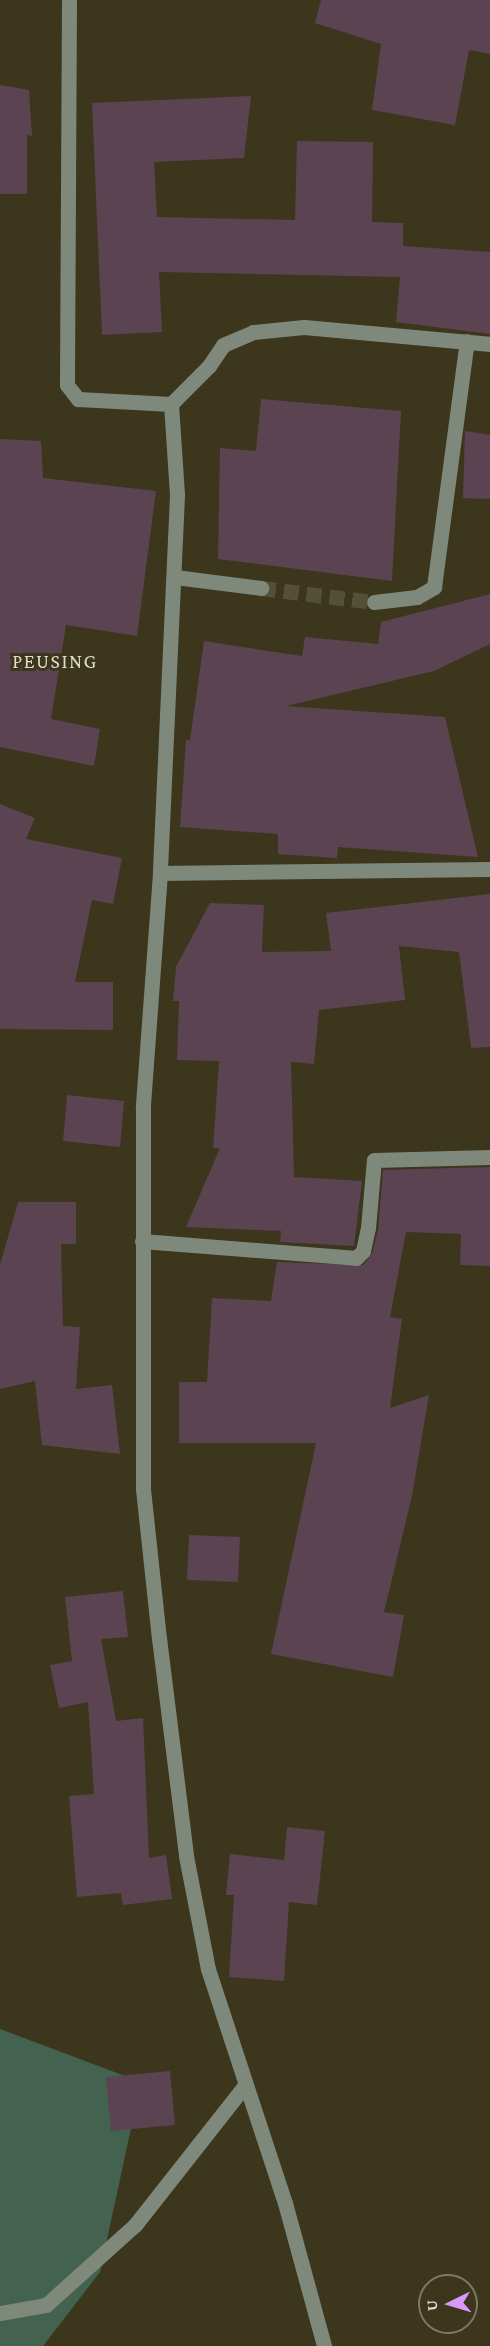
<!DOCTYPE html>
<style>
body{margin:0}
#map{position:relative;width:490px;height:2346px;overflow:hidden;background:#3c361d;font-family:"Crimson Pro",serif}
div>[style]{position:absolute}
.green>*{inset:0;background:#446250}
.building>*{inset:0;background:#5b4352}
.minor-tunnel>*{height:15px;margin-top:-7.5px;transform-origin:0;background:repeating-linear-gradient(90deg,#544f37 0 15px,transparent 0 23px)}
.minor>*{height:15px;margin:-7.5px;padding:0 7.5px;transform-origin:7.5px;border-radius:7.5px;background:#7f897b}
span{translate:-50% -50%;white-space:nowrap;text-align:center;line-height:1.15;-webkit-text-stroke:6px #3c361d;paint-order:stroke}
.quarter-label{font-size:20px;color:#dedbcc;letter-spacing:1.5px}
.north{position:absolute;left:418px;top:2274px;width:60px;height:60px;box-sizing:border-box;background:#3c361d;border:2px solid #7d7863;border-radius:50%;rotate:265deg;font-size:16px;font-weight:700;line-height:24px;text-align:center;color:#dedbcc}
.north::after{content:'';display:block;margin:auto;width:21px;height:27px;background:#d69bfa;clip-path:polygon(50% 0,100% 100%,50% 72%,0 100%)}
</style>
<div id="map">
<div class="green">
<i style="clip-path:polygon(0 2029px,141px 2082px,100px 2272px,43px 2346px,0 2346px)"></i>
</div>
<div class="building">
<i style="clip-path:polygon(321px 0,490px 0,490px 54px,469px 50px,455px 125px,372px 110px,381px 44px,315px 23px)"></i>
<i style="clip-path:polygon(0 85px,29px 90px,32px 136px,27px 135px,27px 194px,0 194px)"></i>
<i style="clip-path:polygon(251px 96px,244px 158px,154px 162px,157px 217px,295px 220px,297px 141px,373px 142px,372px 222px,403px 223px,403px 246px,490px 252px,490px 334px,396px 322px,400px 277px,159px 272px,162px 332px,102px 335px,92px 103px)"></i>
<i style="clip-path:polygon(261px 399px,401px 411px,392px 581px,218px 559px,220px 448px,256px 451px)"></i>
<i style="clip-path:polygon(465px 431px,490px 435px,490px 499px,463px 498px)"></i>
<i style="clip-path:polygon(0 439px,41px 441px,43px 478px,156px 491px,137px 636px,66px 625px,51px 719px,100px 729px,94px 766px,0 747px)"></i>
<i style="clip-path:polygon(490px 594px,490px 644px,434px 671px,286px 706px,445px 717px,478px 857px,338px 847px,337px 858px,278px 854px,278px 834px,180px 827px,186px 740px,190px 740px,204px 641px,302px 656px,305px 637px,378px 644px,381px 622px)"></i>
<i style="clip-path:polygon(0 804px,35px 818px,26px 839px,122px 858px,113px 904px,92px 900px,75px 982px,113px 982px,113px 1030px,0 1029px)"></i>
<i style="clip-path:polygon(490px 894px,490px 1047px,471px 1048px,459px 952px,399px 946px,405px 1000px,319px 1010px,314px 1064px,291px 1062px,294px 1177px,362px 1181px,354px 1246px,280px 1242px,281px 1231px,186px 1227px,220px 1148px,213px 1148px,219px 1061px,177px 1060px,179px 1001px,173px 1001px,176px 967px,210px 903px,264px 905px,262px 952px,331px 951px,326px 913px)"></i>
<i style="clip-path:polygon(67px 1095px,124px 1101px,120px 1147px,63px 1141px)"></i>
<i style="clip-path:polygon(490px 1167px,490px 1266px,460px 1265px,461px 1234px,406px 1232px,390px 1317px,402px 1319px,390px 1408px,429px 1395px,412px 1496px,384px 1612px,404px 1615px,393px 1677px,271px 1654px,316px 1443px,179px 1443px,179px 1382px,207px 1382px,212px 1298px,271px 1301px,277px 1262px,363px 1265px,372px 1254px,378px 1230px,383px 1170px)"></i>
<i style="clip-path:polygon(18px 1202px,76px 1202px,76px 1244px,61px 1244px,63px 1326px,80px 1327px,76px 1389px,112px 1385px,120px 1454px,42px 1445px,35px 1381px,0 1389px,0 1265px)"></i>
<i style="clip-path:polygon(189px 1535px,240px 1537px,238px 1582px,187px 1580px)"></i>
<i style="clip-path:polygon(123px 1591px,128px 1637px,101px 1639px,116px 1721px,143px 1718px,149px 1858px,166px 1855px,172px 1899px,123px 1905px,121px 1893px,77px 1897px,69px 1796px,94px 1794px,88px 1702px,59px 1708px,50px 1665px,72px 1661px,65px 1597px)"></i>
<i style="clip-path:polygon(287px 1827px,325px 1831px,317px 1905px,289px 1902px,284px 1981px,229px 1977px,234px 1895px,226px 1895px,230px 1854px,284px 1860px)"></i>
<i style="clip-path:polygon(170px 2071px,175px 2125px,111px 2131px,106px 2077px)"></i>
</div>
<div class="minor-tunnel">
<i style="left:261px;top:588px;width:114px;rotate:7.1deg"></i>
</div>
<div class="minor">
<i style="left:69px;top:0;width:385px;rotate:90.3deg"></i>
<i style="left:67px;top:385px;width:18px;rotate:52deg"></i>
<i style="left:78px;top:399px;width:93px;rotate:3.1deg"></i>
<i style="left:171px;top:404px;width:91px;rotate:86.2deg"></i>
<i style="left:177px;top:495px;width:378px;rotate:92.6deg"></i>
<i style="left:160px;top:873px;width:235px;rotate:94.2deg"></i>
<i style="left:143px;top:1107px;width:382px;rotate:90deg"></i>
<i style="left:143px;top:1489px;width:150px;rotate:83.9deg"></i>
<i style="left:159px;top:1638px;width:220px;rotate:82.9deg"></i>
<i style="left:186px;top:1856px;width:115px;rotate:79deg"></i>
<i style="left:208px;top:1969px;width:246px;rotate:71.8deg"></i>
<i style="left:285px;top:2203px;width:148px;rotate:74.7deg"></i>
<i style="left:171px;top:404px;width:54px;rotate:-45deg"></i>
<i style="left:209px;top:366px;width:25px;rotate:-56deg"></i>
<i style="left:223px;top:345px;width:33px;rotate:-23deg"></i>
<i style="left:253px;top:332px;width:51px;rotate:-5.6deg"></i>
<i style="left:304px;top:327px;width:187px;rotate:5.2deg"></i>
<i style="left:175px;top:577px;width:87px;rotate:7.3deg"></i>
<i style="left:374px;top:602px;width:43px;rotate:-6.6deg"></i>
<i style="left:417px;top:597px;width:20px;rotate:-30deg"></i>
<i style="left:434px;top:587px;width:248px;rotate:-82.4deg"></i>
<i style="left:160px;top:873px;width:330px;rotate:-0.7deg"></i>
<i style="left:142px;top:1241px;width:215px;rotate:4.5deg"></i>
<i style="left:356px;top:1258px;width:10px;rotate:-45deg"></i>
<i style="left:363px;top:1251px;width:24px;rotate:-78deg"></i>
<i style="left:368px;top:1228px;width:68px;rotate:-85deg"></i>
<i style="left:374px;top:1160px;width:116px;rotate:-1.5deg"></i>
<i style="left:0;top:2313px;width:47px;rotate:-9.9deg"></i>
<i style="left:46px;top:2305px;width:120px;rotate:-42deg"></i>
<i style="left:135px;top:2225px;width:178px;rotate:-51.8deg"></i>
</div>
<div class="quarter-label">
<span style="left:55px;top:661px">PEUSING</span>
</div>
<div class="north">U</div>
</div>
